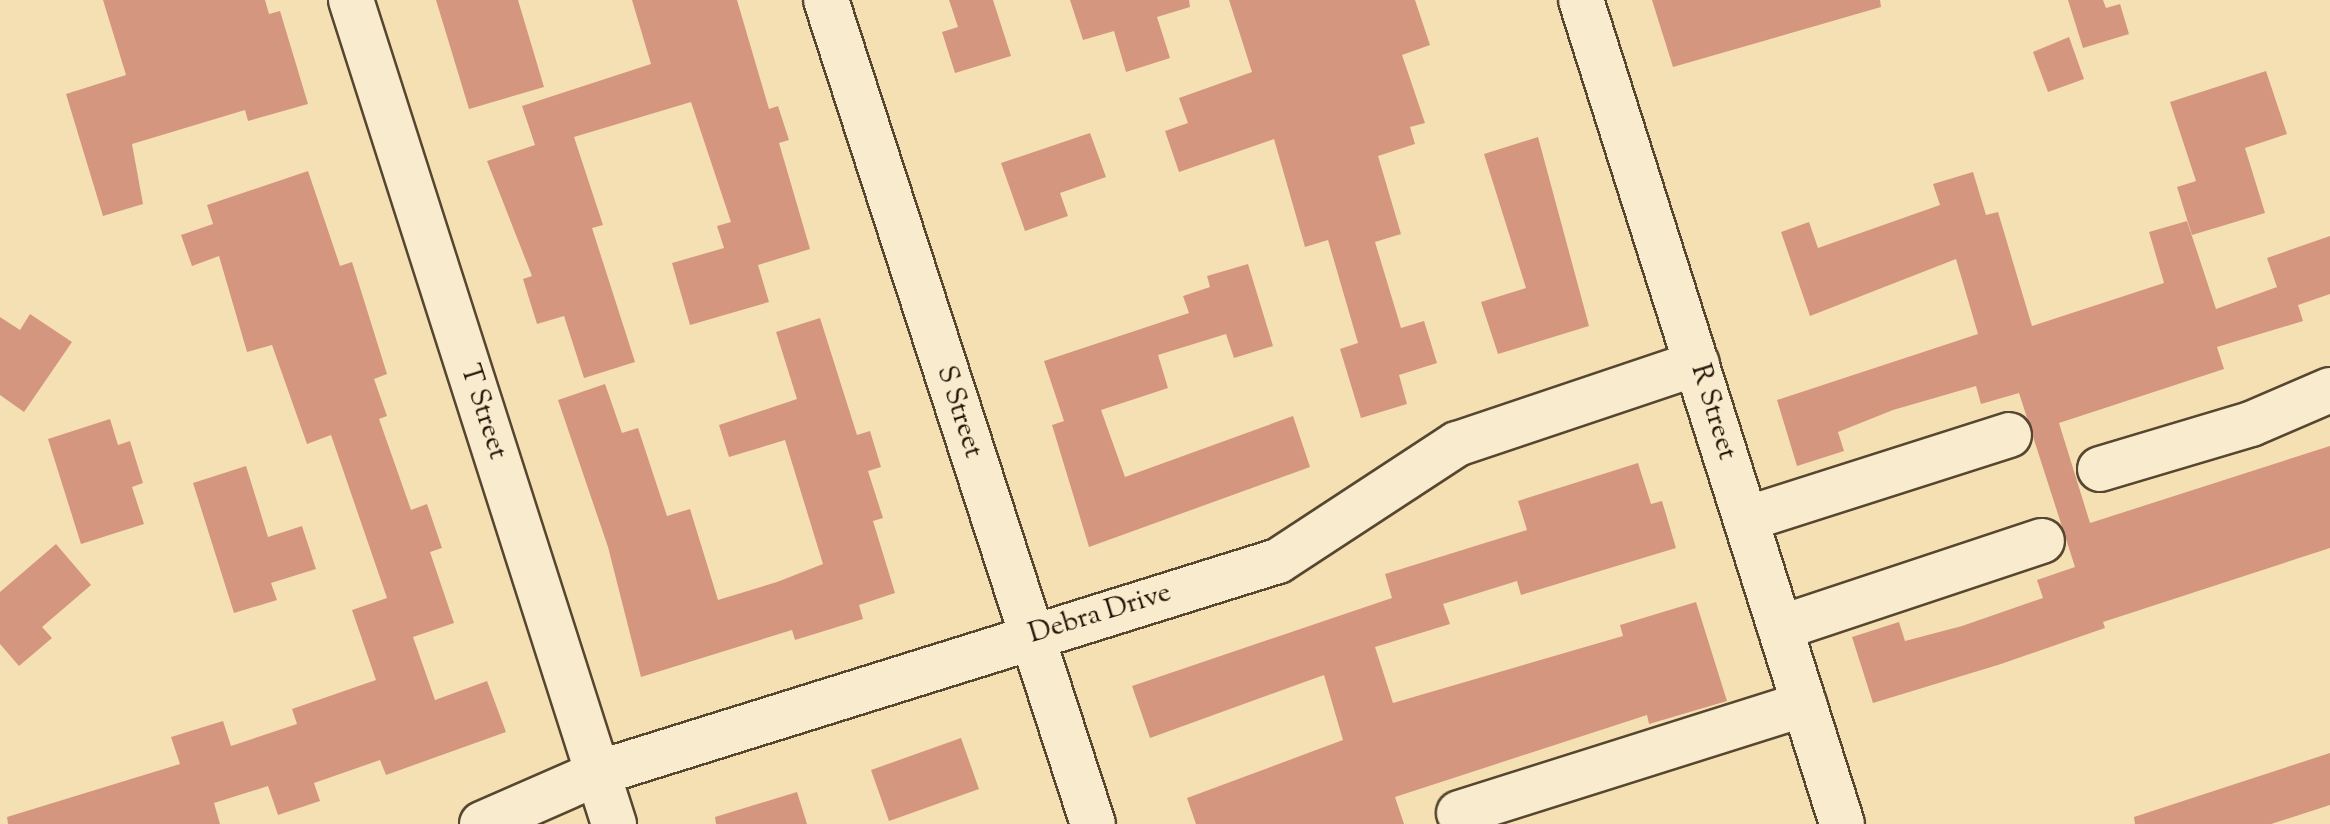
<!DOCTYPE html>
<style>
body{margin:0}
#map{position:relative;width:2330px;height:824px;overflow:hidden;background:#f5e0b3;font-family:"Sorts Mill Goudy",serif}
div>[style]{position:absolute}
.building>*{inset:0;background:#d5967f}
.roads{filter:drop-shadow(2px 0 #574630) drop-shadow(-2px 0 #574630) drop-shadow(0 2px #574630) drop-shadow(0 -2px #574630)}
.minor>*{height:44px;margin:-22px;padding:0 22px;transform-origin:22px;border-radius:22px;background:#f8ebce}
span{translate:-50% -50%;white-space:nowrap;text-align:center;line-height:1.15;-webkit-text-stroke:8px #f8ebce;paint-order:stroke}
.street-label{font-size:28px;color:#221204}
</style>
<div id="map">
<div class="building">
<i style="clip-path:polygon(103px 0,265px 0,269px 14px,280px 11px,308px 104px,248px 121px,245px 110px,132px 144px,143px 204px,103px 216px,66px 94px,126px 75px)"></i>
<i style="clip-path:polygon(436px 0,518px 0,544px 87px,469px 109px)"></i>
<i style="clip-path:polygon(632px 0,737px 0,769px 109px,778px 106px,789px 140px,779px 143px,810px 249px,758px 265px,769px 302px,690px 325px,672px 263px,724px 248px,717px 226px,731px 222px,691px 102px,574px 137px,603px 225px,592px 228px,635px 362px,584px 378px,564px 316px,537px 324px,523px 279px,532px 276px,487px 161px,535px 145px,522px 106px,651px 64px)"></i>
<i style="clip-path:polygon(949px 0,993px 0,1011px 56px,955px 73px,942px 32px,958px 27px)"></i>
<i style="clip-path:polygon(1070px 0,1189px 0,1190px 7px,1157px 17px,1170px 58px,1126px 72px,1114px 31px,1083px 40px)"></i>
<i style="clip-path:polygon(1229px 0,1415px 0,1430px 45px,1402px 55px,1425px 123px,1410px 127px,1415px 144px,1378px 156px,1401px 234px,1375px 242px,1401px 328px,1424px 321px,1437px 363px,1399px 375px,1407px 404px,1361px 418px,1340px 349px,1358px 343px,1328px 240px,1305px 247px,1274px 139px,1179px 172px,1165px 131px,1188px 123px,1179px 98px,1252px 72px)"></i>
<i style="clip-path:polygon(1652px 0,1880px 0,1881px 7px,1673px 67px)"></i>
<i style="clip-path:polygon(2068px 0,2103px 0,2106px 8px,2120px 4px,2129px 34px,2083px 48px)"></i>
<i style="clip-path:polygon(2069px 37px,2084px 79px,2048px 92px,2033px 52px)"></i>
<i style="clip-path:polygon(2266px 71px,2287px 134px,2245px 148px,2265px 213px,2192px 235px,2177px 187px,2196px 181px,2170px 102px)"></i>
<i style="clip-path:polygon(1090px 133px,1106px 177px,1060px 193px,1068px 216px,1025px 231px,1001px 163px)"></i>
<i style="clip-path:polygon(1538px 137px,1589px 326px,1498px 354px,1481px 302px,1526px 288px,1484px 154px)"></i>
<i style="clip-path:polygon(308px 171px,340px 266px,352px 262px,387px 374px,374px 379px,387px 416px,379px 419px,411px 510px,427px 504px,442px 548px,430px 552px,454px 623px,413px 637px,435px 700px,487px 681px,506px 732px,386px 775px,380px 760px,314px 783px,320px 801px,278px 815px,268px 786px,214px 803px,220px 824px,8px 824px,7px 817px,180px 764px,171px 737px,223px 721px,231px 746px,297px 724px,292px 709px,376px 680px,352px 610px,387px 598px,331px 435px,307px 444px,272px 345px,247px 352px,219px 256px,192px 266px,181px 235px,213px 224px,207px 205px)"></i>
<i style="clip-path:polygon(1973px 172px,1986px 215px,1998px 212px,2032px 326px,2164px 283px,2149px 232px,2187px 221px,2216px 309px,2277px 287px,2267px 258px,2330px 236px,2330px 294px,2298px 305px,2303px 321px,2217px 347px,2224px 369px,2059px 423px,2090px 523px,2330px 446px,2330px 548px,2103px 622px,2105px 628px,2001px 664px,1873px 703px,1852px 637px,1899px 622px,1905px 641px,1962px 626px,2043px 598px,2037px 580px,2075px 567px,2019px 393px,1981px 404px,1976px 386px,1893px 410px,1838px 432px,1844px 451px,1797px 466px,1777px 400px,1978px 334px,1956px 259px,1810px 316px,1781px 232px,1809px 222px,1818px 248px,1940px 205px,1933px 184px)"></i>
<i style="clip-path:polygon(1248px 264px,1273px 346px,1234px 358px,1226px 334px,1158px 355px,1168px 388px,1101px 410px,1125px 477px,1293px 416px,1310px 467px,1089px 547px,1052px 425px,1064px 421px,1044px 361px,1189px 313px,1183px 296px,1210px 287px,1207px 276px)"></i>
<i style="clip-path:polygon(30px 314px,72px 342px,24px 412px,0 395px,0 317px,20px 330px)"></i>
<i style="clip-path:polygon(820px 318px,857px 435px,870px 431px,881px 467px,868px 471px,883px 518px,873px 521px,895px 593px,859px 605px,863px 619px,795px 640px,792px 630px,641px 677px,608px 547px,558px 400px,605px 384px,622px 433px,638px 428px,667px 516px,690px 509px,718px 600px,777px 582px,823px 564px,785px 440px,729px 457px,719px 425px,797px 399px,776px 332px)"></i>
<i style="clip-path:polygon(110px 419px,118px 445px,130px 441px,143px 483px,132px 487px,144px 524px,81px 544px,48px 439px)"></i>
<i style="clip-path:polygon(1638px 463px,1651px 504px,1662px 501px,1676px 548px,1521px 595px,1517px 581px,1443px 604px,1450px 624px,1375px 647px,1393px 703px,1623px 636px,1620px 625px,1696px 602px,1727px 701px,1649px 724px,1647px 715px,1395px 797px,1404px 824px,1196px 824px,1187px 798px,1343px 740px,1324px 675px,1150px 738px,1132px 686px,1392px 598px,1385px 574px,1527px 530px,1518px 501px)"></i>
<i style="clip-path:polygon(246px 466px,268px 537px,302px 526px,316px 569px,271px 583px,277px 600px,234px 613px,193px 483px)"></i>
<i style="clip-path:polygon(56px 544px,91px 585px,42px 627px,52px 638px,19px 666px,0 644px,0 592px)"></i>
<i style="clip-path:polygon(961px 738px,979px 789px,889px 821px,871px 770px)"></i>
<i style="clip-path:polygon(2330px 753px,2330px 805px,2271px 824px,2135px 824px,2134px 817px)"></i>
<i style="clip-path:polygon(797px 792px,807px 824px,716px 824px,715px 817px)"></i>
</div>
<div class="roads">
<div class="minor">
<i style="left:351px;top:0;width:865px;rotate:72.3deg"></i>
<i style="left:826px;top:0;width:866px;rotate:72.05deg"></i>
<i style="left:1581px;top:0;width:864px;rotate:72.42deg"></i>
<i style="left:2100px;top:469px;width:158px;rotate:-16.6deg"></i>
<i style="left:2251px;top:424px;width:86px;rotate:-23.3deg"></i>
<i style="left:1746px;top:519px;width:276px;rotate:-17.7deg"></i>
<i style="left:1780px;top:628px;width:276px;rotate:-18.4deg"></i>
<i style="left:1459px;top:813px;width:362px;rotate:-17.5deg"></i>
<i style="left:482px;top:824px;width:127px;rotate:-23.7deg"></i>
<i style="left:598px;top:773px;width:712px;rotate:-17.32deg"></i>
<i style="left:1278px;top:561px;width:214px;rotate:-33.2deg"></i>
<i style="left:1457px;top:444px;width:253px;rotate:-18.6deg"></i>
</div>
</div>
<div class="street-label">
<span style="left:483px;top:412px;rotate:72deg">T Street</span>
<span style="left:959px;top:412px;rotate:72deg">S Street</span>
<span style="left:1713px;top:412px;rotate:73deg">R Street</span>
<span style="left:1100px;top:614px;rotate:-17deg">Debra Drive</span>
</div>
</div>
